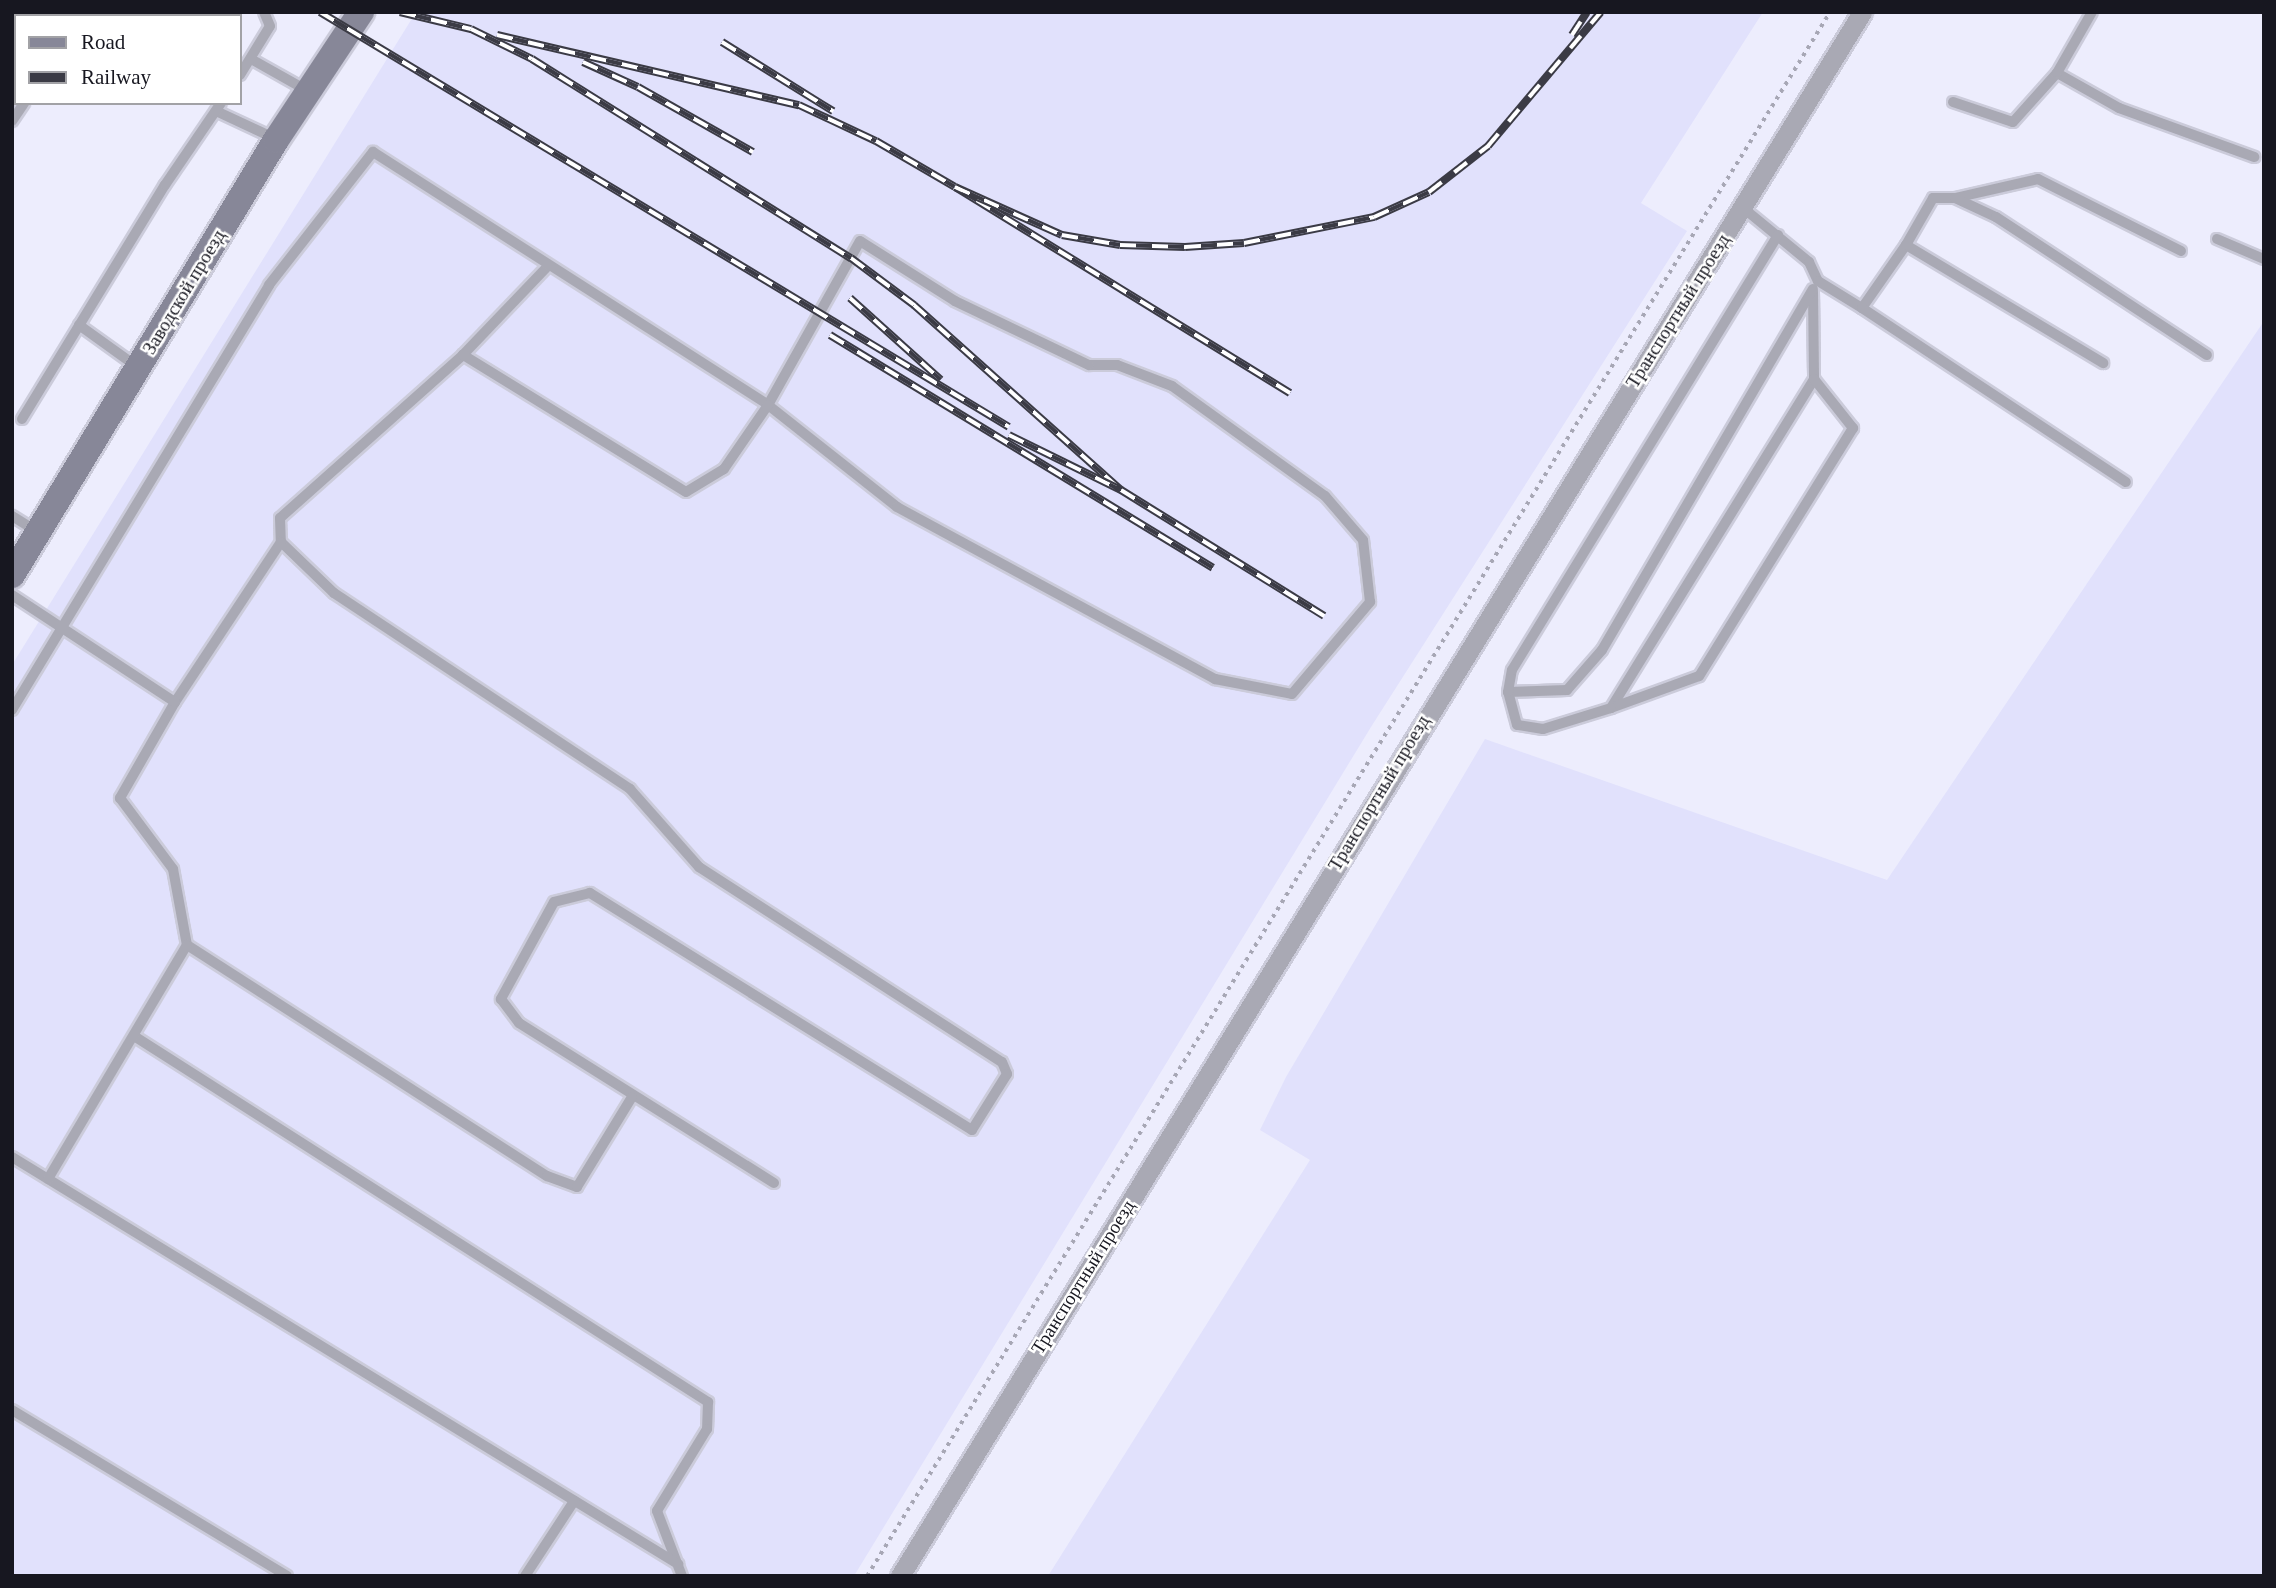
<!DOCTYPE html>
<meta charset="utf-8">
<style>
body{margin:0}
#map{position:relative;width:2276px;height:1588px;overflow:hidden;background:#ededfd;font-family:Georgia,serif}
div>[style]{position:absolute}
.built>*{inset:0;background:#e1e1fc}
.path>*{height:3.5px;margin-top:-1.75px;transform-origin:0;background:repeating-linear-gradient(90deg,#a7a7b5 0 3.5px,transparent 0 8.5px)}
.roads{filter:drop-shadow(2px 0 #cbcbda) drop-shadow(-2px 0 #cbcbda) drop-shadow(0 2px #cbcbda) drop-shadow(0 -2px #cbcbda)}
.lane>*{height:10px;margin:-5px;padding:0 5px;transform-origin:5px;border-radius:5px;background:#a9a9b4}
.street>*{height:19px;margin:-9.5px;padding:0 9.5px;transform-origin:9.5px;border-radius:9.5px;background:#a9a9b4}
.secondary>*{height:26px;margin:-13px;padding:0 13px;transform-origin:13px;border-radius:13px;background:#878798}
.rail>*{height:8px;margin-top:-4px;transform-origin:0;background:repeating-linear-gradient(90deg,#fff 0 16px,#3b3b45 0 32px);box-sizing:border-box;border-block:2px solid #3b3b45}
span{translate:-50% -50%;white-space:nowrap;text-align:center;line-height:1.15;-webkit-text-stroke:5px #fff;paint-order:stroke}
.street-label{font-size:19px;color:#171720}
.frame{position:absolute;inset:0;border:14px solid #171720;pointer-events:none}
.legend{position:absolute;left:14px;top:14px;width:228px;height:91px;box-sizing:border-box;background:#fff;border:2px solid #a2a2a6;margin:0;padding:9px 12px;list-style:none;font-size:21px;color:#171720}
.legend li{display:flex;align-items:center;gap:14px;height:35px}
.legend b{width:35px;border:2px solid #a2a2a6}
</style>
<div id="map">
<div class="built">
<i style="clip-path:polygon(416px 12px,1763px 12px,1641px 203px,1687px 231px,1371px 727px,854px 1576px,12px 1576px,12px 665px)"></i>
<i style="clip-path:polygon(2264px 321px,2264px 1576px,1048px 1576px,1310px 1160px,1260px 1130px,1286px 1077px,1485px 739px,1887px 880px)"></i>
</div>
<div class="path">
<i style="left:867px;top:1576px;width:1837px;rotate:-58.38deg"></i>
</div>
<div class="roads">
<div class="lane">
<i style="left:94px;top:16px;width:6px;rotate:-45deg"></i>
<i style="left:251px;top:59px;width:65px;rotate:29.3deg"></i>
<i style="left:2057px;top:73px;width:71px;rotate:29.4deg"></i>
<i style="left:2119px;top:108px;width:144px;rotate:19.9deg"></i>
<i style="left:240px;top:75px;width:57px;rotate:-58.5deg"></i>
<i style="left:270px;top:26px;width:15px;rotate:-113deg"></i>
<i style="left:1953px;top:102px;width:63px;rotate:18.4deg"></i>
<i style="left:2013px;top:122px;width:66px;rotate:-48.1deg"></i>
<i style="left:2057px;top:73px;width:70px;rotate:-60.2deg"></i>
<i style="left:216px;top:111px;width:66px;rotate:25deg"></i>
<i style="left:12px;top:121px;width:22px;rotate:-56deg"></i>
<i style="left:1955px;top:198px;width:85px;rotate:-12.9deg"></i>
<i style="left:2038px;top:179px;width:160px;rotate:26.7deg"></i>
<i style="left:1742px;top:207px;width:87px;rotate:39.4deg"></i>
<i style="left:1809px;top:262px;width:21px;rotate:65deg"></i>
<i style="left:1818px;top:281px;width:52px;rotate:31.5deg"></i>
<i style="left:1862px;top:308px;width:77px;rotate:-55.1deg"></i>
<i style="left:1906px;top:245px;width:230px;rotate:30.9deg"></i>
<i style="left:2217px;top:239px;width:51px;rotate:23.1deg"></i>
<i style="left:1906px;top:245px;width:54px;rotate:-60.1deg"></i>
<i style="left:1933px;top:198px;width:22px"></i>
<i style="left:1955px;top:198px;width:45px;rotate:24.9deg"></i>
<i style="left:1996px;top:217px;width:252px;rotate:33.2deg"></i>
<i style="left:547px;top:267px;width:122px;rotate:133.7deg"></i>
<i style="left:463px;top:355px;width:245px;rotate:138.3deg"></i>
<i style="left:280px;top:518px;width:24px;rotate:88deg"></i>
<i style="left:281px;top:542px;width:74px;rotate:43.9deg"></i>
<i style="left:334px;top:593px;width:355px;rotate:33.5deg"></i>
<i style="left:630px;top:789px;width:104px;rotate:48.5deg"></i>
<i style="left:699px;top:867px;width:360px;rotate:32.8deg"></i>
<i style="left:1002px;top:1062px;width:13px;rotate:67deg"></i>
<i style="left:1007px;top:1074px;width:66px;rotate:122deg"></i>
<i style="left:972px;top:1130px;width:450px;rotate:-148.2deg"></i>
<i style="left:590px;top:893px;width:37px;rotate:166deg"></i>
<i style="left:554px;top:902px;width:111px;rotate:118.7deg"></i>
<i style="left:501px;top:999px;width:30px;rotate:53deg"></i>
<i style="left:519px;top:1023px;width:301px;rotate:32.1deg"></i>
<i style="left:1813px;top:292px;width:87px;rotate:89.3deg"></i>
<i style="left:1862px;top:308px;width:316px;rotate:33.4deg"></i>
<i style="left:79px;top:325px;width:70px;rotate:35.7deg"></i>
<i style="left:22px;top:419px;width:274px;rotate:-58.6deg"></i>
<i style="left:165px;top:185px;width:99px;rotate:-55.7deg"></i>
<i style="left:12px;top:516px;width:31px;rotate:32deg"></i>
<i style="left:281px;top:542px;width:192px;rotate:123.5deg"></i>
<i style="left:175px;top:702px;width:111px;rotate:119.8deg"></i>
<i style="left:120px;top:798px;width:89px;rotate:53.3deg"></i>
<i style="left:173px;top:869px;width:77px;rotate:79.6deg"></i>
<i style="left:187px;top:945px;width:428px;rotate:32.7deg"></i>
<i style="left:547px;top:1176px;width:32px;rotate:20deg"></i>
<i style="left:577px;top:1187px;width:105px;rotate:-58.6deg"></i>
<i style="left:12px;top:595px;width:195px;rotate:33.3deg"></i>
<i style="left:1508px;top:692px;width:59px;rotate:-1.9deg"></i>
<i style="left:1567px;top:690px;width:53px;rotate:-48.8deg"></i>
<i style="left:1602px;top:650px;width:418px;rotate:-59.7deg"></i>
<i style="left:1611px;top:708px;width:387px;rotate:-58.3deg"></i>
<i style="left:1814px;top:379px;width:63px;rotate:51.5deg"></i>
<i style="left:1853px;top:428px;width:292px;rotate:121.8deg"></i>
<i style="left:1699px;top:676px;width:94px;rotate:160deg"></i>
<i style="left:1611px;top:708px;width:71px;rotate:162.8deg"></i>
<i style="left:1543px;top:729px;width:26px;rotate:-171deg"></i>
<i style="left:1517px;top:725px;width:34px;rotate:-105deg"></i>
<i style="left:1508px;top:692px;width:22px;rotate:-80deg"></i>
<i style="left:1512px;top:670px;width:510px;rotate:-58.55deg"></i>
<i style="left:12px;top:710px;width:497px;rotate:-58.8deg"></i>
<i style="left:269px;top:285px;width:169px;rotate:-52deg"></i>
<i style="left:373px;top:152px;width:469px;rotate:32.6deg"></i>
<i style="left:768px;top:405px;width:164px;rotate:38.3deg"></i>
<i style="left:897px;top:507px;width:362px;rotate:28.4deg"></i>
<i style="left:1215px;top:679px;width:78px;rotate:11deg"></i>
<i style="left:1292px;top:694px;width:121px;rotate:-49.7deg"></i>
<i style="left:1370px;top:602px;width:62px;rotate:-96.4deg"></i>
<i style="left:1363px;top:540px;width:58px;rotate:-130.8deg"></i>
<i style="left:1325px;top:496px;width:188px;rotate:-144.3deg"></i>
<i style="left:1172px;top:386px;width:59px;rotate:-159.1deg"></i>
<i style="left:1117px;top:365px;width:28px;rotate:180deg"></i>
<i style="left:1089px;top:365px;width:148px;rotate:-154.5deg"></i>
<i style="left:955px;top:301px;width:112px;rotate:-147.7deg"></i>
<i style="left:860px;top:241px;width:188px;rotate:119.3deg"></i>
<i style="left:768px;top:405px;width:78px;rotate:124.5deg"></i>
<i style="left:724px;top:469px;width:44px;rotate:148.8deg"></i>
<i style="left:686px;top:492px;width:262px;rotate:-148.4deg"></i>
<i style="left:134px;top:1036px;width:681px;rotate:32.52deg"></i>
<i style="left:708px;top:1402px;width:27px;rotate:92deg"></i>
<i style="left:707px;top:1429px;width:96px;rotate:121.4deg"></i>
<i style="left:657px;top:1511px;width:70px;rotate:69deg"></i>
<i style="left:12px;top:1157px;width:781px;rotate:31.43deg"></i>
<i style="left:48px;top:1179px;width:272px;rotate:-59.3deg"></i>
<i style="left:12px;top:1410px;width:321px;rotate:31.1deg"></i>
<i style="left:525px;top:1576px;width:90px;rotate:-56.8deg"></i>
</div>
<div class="street">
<i style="left:900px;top:1576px;width:1836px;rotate:-58.4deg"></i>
</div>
<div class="secondary">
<i style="left:12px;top:575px;width:509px;rotate:-58.75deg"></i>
<i style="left:276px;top:140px;width:154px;rotate:-56.4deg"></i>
</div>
</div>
<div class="rail">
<i style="left:320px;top:12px;width:804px;rotate:31.06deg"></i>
<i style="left:400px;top:12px;width:73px;rotate:13.5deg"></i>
<i style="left:471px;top:29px;width:68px;rotate:26.2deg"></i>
<i style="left:532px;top:59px;width:376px;rotate:32deg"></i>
<i style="left:851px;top:258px;width:79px;rotate:36.7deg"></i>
<i style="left:914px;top:305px;width:278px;rotate:41.8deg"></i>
<i style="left:497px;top:35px;width:310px;rotate:13.1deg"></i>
<i style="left:799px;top:105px;width:85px;rotate:25.1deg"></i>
<i style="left:876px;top:141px;width:91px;rotate:30.2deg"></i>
<i style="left:1572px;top:35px;width:27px;rotate:-57deg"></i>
<i style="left:722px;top:42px;width:131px;rotate:31.9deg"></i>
<i style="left:583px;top:62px;width:60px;rotate:24.4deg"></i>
<i style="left:638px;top:87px;width:132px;rotate:29.5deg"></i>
<i style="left:850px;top:298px;width:122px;rotate:42deg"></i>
<i style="left:830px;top:335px;width:448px;rotate:31.3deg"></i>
<i style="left:1290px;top:393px;width:393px;rotate:-148.4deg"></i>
<i style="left:955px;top:187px;width:117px;rotate:24.2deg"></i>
<i style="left:1062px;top:235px;width:59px;rotate:9.8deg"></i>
<i style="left:1120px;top:245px;width:65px;rotate:1.8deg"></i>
<i style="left:1185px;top:247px;width:59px;rotate:-3.9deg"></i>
<i style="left:1244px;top:243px;width:133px;rotate:-11.3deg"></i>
<i style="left:1374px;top:217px;width:60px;rotate:-24.4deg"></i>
<i style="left:1429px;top:192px;width:75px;rotate:-37.9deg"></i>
<i style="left:1488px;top:146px;width:175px;rotate:-49.9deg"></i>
<i style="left:1009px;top:435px;width:125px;rotate:26.2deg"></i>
<i style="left:1121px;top:490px;width:239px;rotate:31.8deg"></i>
</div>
<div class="street-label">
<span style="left:184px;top:292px;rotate:-59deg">Заводской проезд</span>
<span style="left:1678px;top:311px;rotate:-58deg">Транспортный проезд</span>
<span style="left:1379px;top:793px;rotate:-59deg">Транспортный проезд</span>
<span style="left:1083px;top:1277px;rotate:-58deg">Транспортный проезд</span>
</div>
<div class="frame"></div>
<ul class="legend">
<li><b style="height:9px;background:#878798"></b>Road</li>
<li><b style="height:9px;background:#3b3b45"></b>Railway</li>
</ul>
</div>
